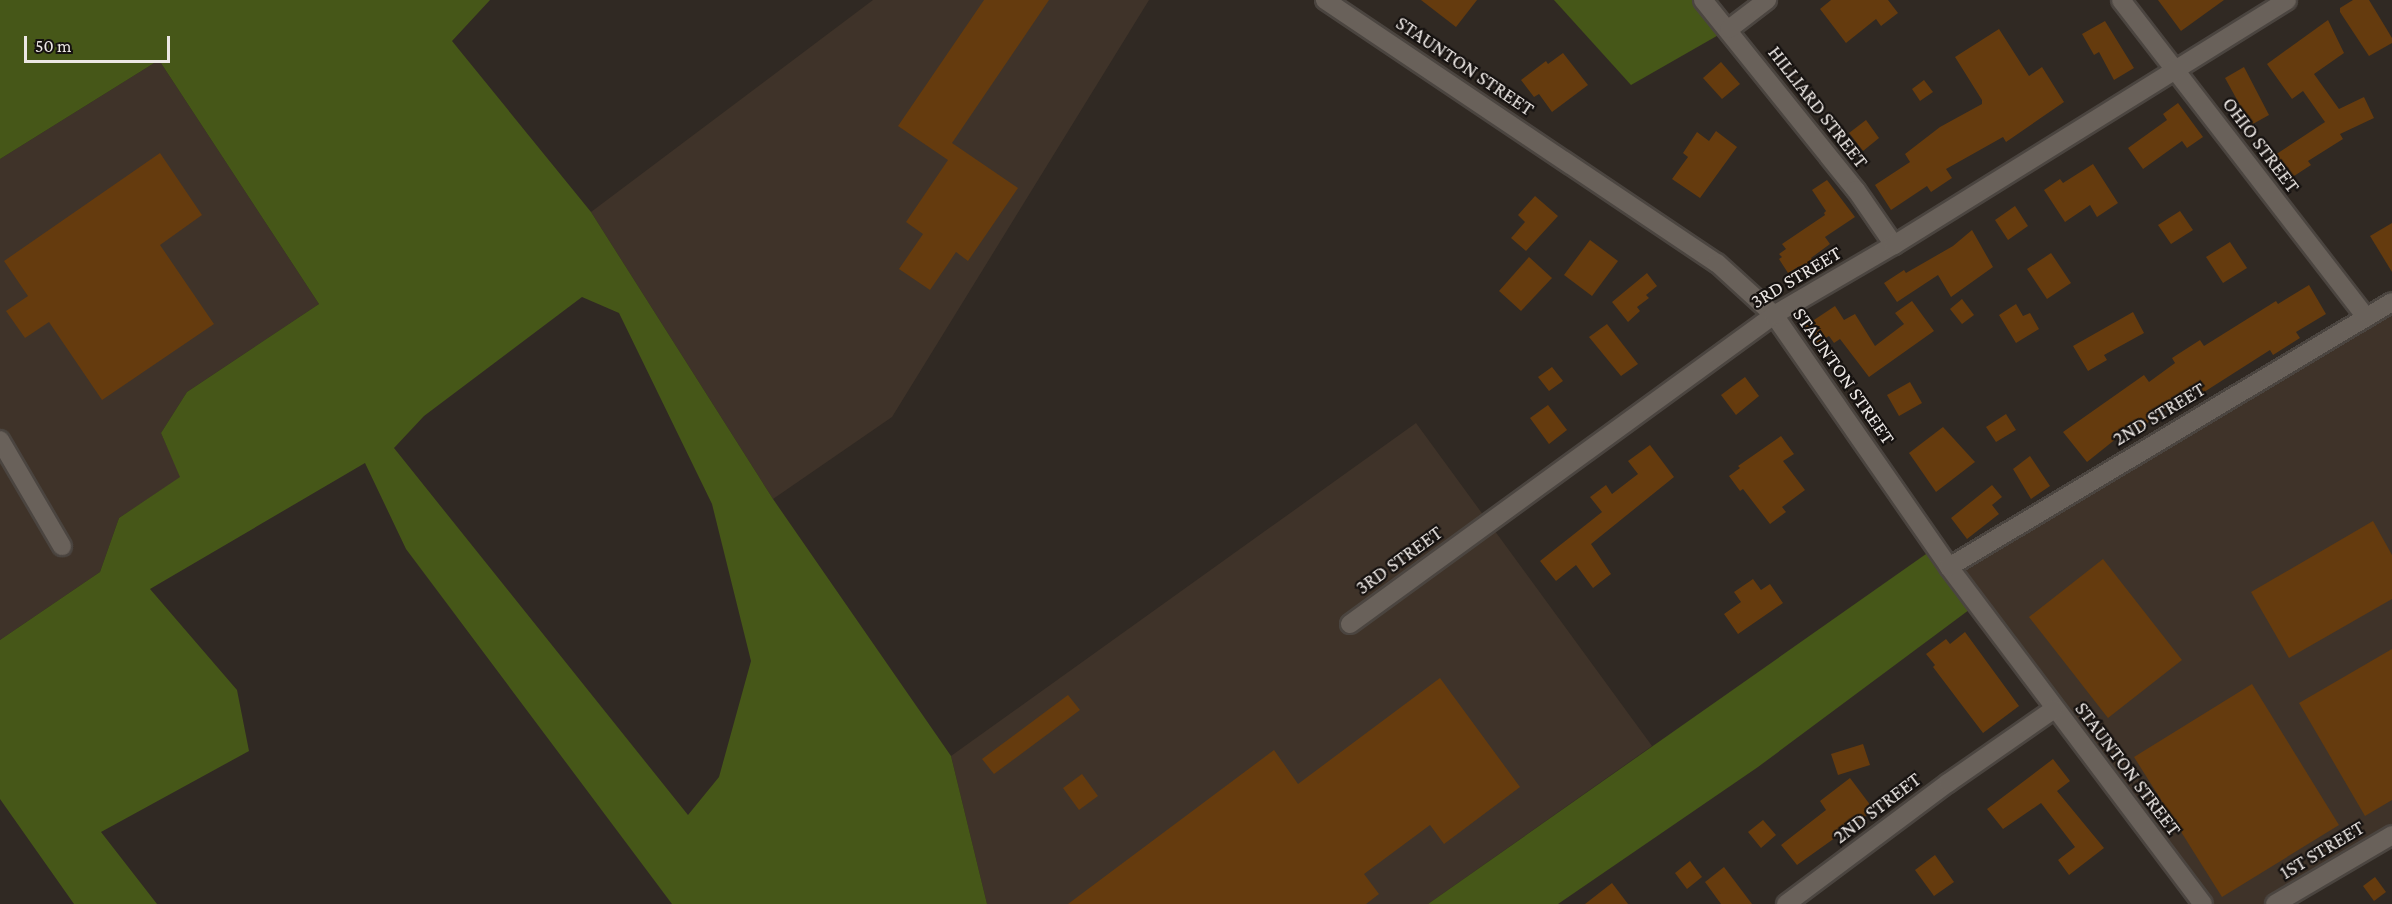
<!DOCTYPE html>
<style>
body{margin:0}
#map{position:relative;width:2392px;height:904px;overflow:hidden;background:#302923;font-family:"Crimson Pro",serif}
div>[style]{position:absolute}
.built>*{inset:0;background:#3f3329}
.green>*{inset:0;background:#465718}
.building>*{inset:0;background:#653b0e}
.roads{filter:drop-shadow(2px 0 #4b4540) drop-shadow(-2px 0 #4b4540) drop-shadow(0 2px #4b4540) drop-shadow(0 -2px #4b4540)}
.minor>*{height:18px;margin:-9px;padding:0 9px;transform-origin:9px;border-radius:9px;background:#69615a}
span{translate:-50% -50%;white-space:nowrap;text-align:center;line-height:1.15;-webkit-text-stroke:4.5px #161210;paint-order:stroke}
.street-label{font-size:20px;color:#ece7e4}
.scale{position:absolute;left:24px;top:36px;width:146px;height:27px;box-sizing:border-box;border:3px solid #ece7e4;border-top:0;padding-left:8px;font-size:18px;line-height:21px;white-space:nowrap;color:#ece7e4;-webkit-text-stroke:4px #161210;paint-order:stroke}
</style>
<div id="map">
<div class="built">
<i style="clip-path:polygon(873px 0,1149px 0,892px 417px,773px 499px,591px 212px)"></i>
<i style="clip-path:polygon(159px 60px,319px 304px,187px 392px,161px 433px,181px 477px,119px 518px,100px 572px,0 640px,0 159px)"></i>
<i style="clip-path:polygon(2392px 302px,2392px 835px,2275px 904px,2203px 904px,1949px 567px)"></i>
<i style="clip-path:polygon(1416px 423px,1652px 746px,1428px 904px,987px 904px,951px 756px)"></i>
</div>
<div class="green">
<i style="clip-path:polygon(evenodd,0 0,490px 0,452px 41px,591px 212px,773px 499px,951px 756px,987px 904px,672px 904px,406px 549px,365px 463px,150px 589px,237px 690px,249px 751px,101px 832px,157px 904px,74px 904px,0 799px,0 640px,100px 572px,119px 518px,180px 477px,161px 433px,187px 392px,319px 304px,159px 60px,0 159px,0 0,582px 297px,619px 313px,712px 504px,751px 661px,719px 777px,688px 815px,394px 448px,424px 416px,582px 297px)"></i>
<i style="clip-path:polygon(1554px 0,1703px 0,1729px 29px,1631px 85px)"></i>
<i style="clip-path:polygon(1936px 547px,1977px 604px,1758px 767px,1558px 904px,1428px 904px)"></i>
</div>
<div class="building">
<i style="clip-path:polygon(984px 0,1049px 0,952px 143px,1018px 188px,968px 261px,956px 252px,930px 290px,899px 269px,923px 234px,906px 222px,948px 160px,898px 126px)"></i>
<i style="clip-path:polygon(1421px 0,1477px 0,1456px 27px)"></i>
<i style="clip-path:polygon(1831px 0,1888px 0,1898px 13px,1881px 26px,1876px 19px,1846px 43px,1820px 9px)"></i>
<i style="clip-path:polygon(2158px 0,2224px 0,2181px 31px)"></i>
<i style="clip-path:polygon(2353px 0,2369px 0,2392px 38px,2392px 43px,2369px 56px,2340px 12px,2340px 8px)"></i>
<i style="clip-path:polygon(2328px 20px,2344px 53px,2314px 74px,2339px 109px,2364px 97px,2374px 118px,2340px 134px,2343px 139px,2308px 161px,2311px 165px,2291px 178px,2275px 155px,2325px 122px,2303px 91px,2292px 99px,2267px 64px)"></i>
<i style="clip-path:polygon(2105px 21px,2134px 68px,2114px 80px,2099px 52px,2094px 55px,2082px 34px)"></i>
<i style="clip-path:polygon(1999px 29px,2029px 76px,2042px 67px,2064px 102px,2006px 142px,2003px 137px,1946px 169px,1952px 178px,1931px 192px,1927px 186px,1891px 210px,1875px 185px,1910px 162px,1905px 154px,1940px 127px,1982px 104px,1982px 100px,1955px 57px)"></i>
<i style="clip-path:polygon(1563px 53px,1588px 85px,1552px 112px,1539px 94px,1534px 97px,1521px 80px,1546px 61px,1548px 64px)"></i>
<i style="clip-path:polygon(1721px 62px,1740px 84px,1722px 99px,1703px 78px)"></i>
<i style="clip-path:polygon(2244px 67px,2269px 115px,2251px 125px,2225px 78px)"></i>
<i style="clip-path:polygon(1924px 80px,1933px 92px,1920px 101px,1912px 89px)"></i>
<i style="clip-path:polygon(2178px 103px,2203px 137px,2187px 148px,2182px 141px,2143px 169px,2128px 148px,2167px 120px,2163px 114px)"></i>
<i style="clip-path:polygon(1866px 120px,1879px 138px,1863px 151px,1849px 133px)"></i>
<i style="clip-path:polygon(1716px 131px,1737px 147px,1700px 198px,1672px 179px,1688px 157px,1683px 153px,1697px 132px,1709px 141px)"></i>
<i style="clip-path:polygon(160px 153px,202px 215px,160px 245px,214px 324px,102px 400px,49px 322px,25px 338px,6px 311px,28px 296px,4px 261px)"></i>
<i style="clip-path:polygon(2093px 164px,2118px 203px,2097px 217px,2090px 205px,2065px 222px,2044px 190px,2060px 179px,2063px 183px)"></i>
<i style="clip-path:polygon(1827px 180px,1855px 217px,1825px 237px,1830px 244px,1811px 258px,1816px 265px,1802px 273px,1798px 267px,1788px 273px,1779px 259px,1782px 257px,1779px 254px,1786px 249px,1782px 244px,1825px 215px,1824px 213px,1826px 211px,1812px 190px)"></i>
<i style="clip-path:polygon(1535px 196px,1558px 216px,1526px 251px,1511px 238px,1525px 222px,1518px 215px)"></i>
<i style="clip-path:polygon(2015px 206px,2028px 226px,2008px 240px,1995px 220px)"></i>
<i style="clip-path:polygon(2180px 211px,2193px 230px,2171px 244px,2158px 225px)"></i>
<i style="clip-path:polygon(2392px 223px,2392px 272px,2370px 236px)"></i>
<i style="clip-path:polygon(1972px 230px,1993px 267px,1951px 297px,1938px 275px,1897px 302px,1884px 283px,1904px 270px,1906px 273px,1953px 246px)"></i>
<i style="clip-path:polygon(1590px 240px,1618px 261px,1592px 296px,1564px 275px)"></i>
<i style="clip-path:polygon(2230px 242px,2247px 268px,2223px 283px,2206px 257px)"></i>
<i style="clip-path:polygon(2051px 253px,2071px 283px,2047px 299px,2027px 269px)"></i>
<i style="clip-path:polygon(1529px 257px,1552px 278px,1521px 311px,1499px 291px)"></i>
<i style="clip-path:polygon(1647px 273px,1657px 286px,1646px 295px,1649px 298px,1637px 307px,1640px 311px,1628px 322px,1612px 302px)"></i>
<i style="clip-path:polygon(2309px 285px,2326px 314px,2296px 332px,2300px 338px,2273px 355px,2270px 350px,2201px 394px,2197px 387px,2157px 417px,2129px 434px,2127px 430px,2087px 462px,2063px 432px,2144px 375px,2149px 382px,2175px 363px,2172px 358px,2200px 340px,2204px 346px,2276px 301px,2278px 304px)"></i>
<i style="clip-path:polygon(1962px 299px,1974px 315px,1962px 324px,1950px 309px)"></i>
<i style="clip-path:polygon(1912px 301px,1934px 331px,1869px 377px,1840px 339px,1834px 343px,1829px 336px,1813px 345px,1802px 328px,1835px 306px,1844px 320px,1855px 314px,1875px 346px,1904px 324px,1895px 313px)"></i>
<i style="clip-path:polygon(2016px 304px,2023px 316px,2030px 313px,2039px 329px,2016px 343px,1999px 315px)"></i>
<i style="clip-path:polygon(2133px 312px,2144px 333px,2104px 355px,2107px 360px,2088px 371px,2073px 346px)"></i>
<i style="clip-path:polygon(1607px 324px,1638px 364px,1621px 376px,1589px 337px)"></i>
<i style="clip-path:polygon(1552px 367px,1563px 381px,1549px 391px,1538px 377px)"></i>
<i style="clip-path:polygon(1745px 377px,1759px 396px,1736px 415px,1721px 395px)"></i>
<i style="clip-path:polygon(1910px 382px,1922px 403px,1899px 416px,1887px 395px)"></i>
<i style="clip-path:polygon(1548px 405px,1567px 430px,1549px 444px,1530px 418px)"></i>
<i style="clip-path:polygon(2006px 414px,2016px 430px,1996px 442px,1986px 427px)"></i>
<i style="clip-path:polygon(1943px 427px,1975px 462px,1936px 492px,1909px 453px)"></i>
<i style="clip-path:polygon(1781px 436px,1794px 454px,1783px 461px,1805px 490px,1782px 507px,1786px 512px,1770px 524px,1743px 489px,1740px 491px,1729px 476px,1740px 468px,1738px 466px)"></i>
<i style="clip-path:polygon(1650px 445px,1674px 477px,1591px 544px,1611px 574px,1593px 588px,1576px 565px,1556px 581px,1540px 561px,1602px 512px,1590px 497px,1606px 485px,1612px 494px,1638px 474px,1628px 461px)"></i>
<i style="clip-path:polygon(2030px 456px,2050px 486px,2031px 499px,2013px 469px)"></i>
<i style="clip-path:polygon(1992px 485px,2002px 497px,1992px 505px,1999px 514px,1967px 539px,1951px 518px)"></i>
<i style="clip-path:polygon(2373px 521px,2392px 555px,2392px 599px,2289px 658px,2251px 592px)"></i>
<i style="clip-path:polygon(2103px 559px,2182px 660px,2108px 718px,2029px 617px)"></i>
<i style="clip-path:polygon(1753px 579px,1761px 590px,1770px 584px,1783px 603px,1738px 634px,1724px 614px,1741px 602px,1734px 592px)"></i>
<i style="clip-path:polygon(1965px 632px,2019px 706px,1983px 733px,1933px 667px,1935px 665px,1926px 654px,1946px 639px,1950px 644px)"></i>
<i style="clip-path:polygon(2392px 649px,2392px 800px,2365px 816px,2299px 703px)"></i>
<i style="clip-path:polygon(1440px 678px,1520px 787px,1444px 844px,1430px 825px,1364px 874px,1379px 894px,1366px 904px,1068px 904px,1274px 750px,1298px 784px)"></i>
<i style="clip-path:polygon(2252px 684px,2339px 825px,2222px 897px,2134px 757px)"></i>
<i style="clip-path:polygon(1068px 695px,1080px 710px,994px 774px,982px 759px)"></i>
<i style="clip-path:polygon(1863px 744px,1870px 765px,1838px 775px,1831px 754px)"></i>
<i style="clip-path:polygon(2053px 759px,2070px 781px,2057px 791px,2104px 848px,2069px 875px,2058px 860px,2075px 847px,2041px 803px,2003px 829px,1987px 809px)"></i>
<i style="clip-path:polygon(1082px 774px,1098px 796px,1079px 810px,1063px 788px)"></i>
<i style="clip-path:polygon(1850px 778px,1874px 810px,1797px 865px,1781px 845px,1826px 810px,1820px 801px)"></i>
<i style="clip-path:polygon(1763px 820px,1776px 835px,1761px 848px,1748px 832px)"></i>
<i style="clip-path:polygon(1935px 855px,1954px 882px,1934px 896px,1915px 870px)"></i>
<i style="clip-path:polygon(1690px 861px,1702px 877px,1687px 889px,1675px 873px)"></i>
<i style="clip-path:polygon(1724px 867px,1752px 904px,1721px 904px,1705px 882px)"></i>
<i style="clip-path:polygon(2375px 877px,2386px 892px,2374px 901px,2363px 886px)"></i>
<i style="clip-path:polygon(1612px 883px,1628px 904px,1585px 904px)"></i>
</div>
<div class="roads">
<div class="minor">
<i style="left:1325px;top:0;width:472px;rotate:33.9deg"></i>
<i style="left:1717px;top:263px;width:77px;rotate:42.4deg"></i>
<i style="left:1774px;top:315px;width:307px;rotate:55.2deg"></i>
<i style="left:1949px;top:567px;width:422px;rotate:53deg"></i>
<i style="left:1703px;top:0;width:244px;rotate:51.2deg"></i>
<i style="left:1856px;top:190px;width:67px;rotate:55.4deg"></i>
<i style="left:2121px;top:0;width:401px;rotate:52.3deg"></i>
<i style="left:1729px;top:29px;width:48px;rotate:-37.3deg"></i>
<i style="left:0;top:440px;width:123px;rotate:59.7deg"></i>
<i style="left:1949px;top:567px;width:516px;rotate:-30.89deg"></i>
<i style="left:1350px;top:624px;width:525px;rotate:-36.08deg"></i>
<i style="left:1774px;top:315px;width:139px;rotate:-30.3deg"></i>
<i style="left:1894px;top:245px;width:463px;rotate:-31.9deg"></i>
<i style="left:1786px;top:904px;width:202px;rotate:-36.8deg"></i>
<i style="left:1948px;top:783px;width:129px;rotate:-34.9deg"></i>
<i style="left:2275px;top:904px;width:136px;rotate:-30.5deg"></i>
</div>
</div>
<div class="street-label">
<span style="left:1465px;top:66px;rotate:34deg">STAUNTON STREET</span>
<span style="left:1818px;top:107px;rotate:52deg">HILLIARD STREET</span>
<span style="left:2261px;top:145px;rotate:53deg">OHIO STREET</span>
<span style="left:1796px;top:277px;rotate:-31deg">3RD STREET</span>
<span style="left:1844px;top:376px;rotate:55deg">STAUNTON STREET</span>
<span style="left:2159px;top:414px;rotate:-31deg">2ND STREET</span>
<span style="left:1399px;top:560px;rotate:-36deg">3RD STREET</span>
<span style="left:2128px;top:769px;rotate:53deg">STAUNTON STREET</span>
<span style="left:1877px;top:808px;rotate:-37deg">2ND STREET</span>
<span style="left:2322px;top:850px;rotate:-31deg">1ST STREET</span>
</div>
<div class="scale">50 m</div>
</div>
